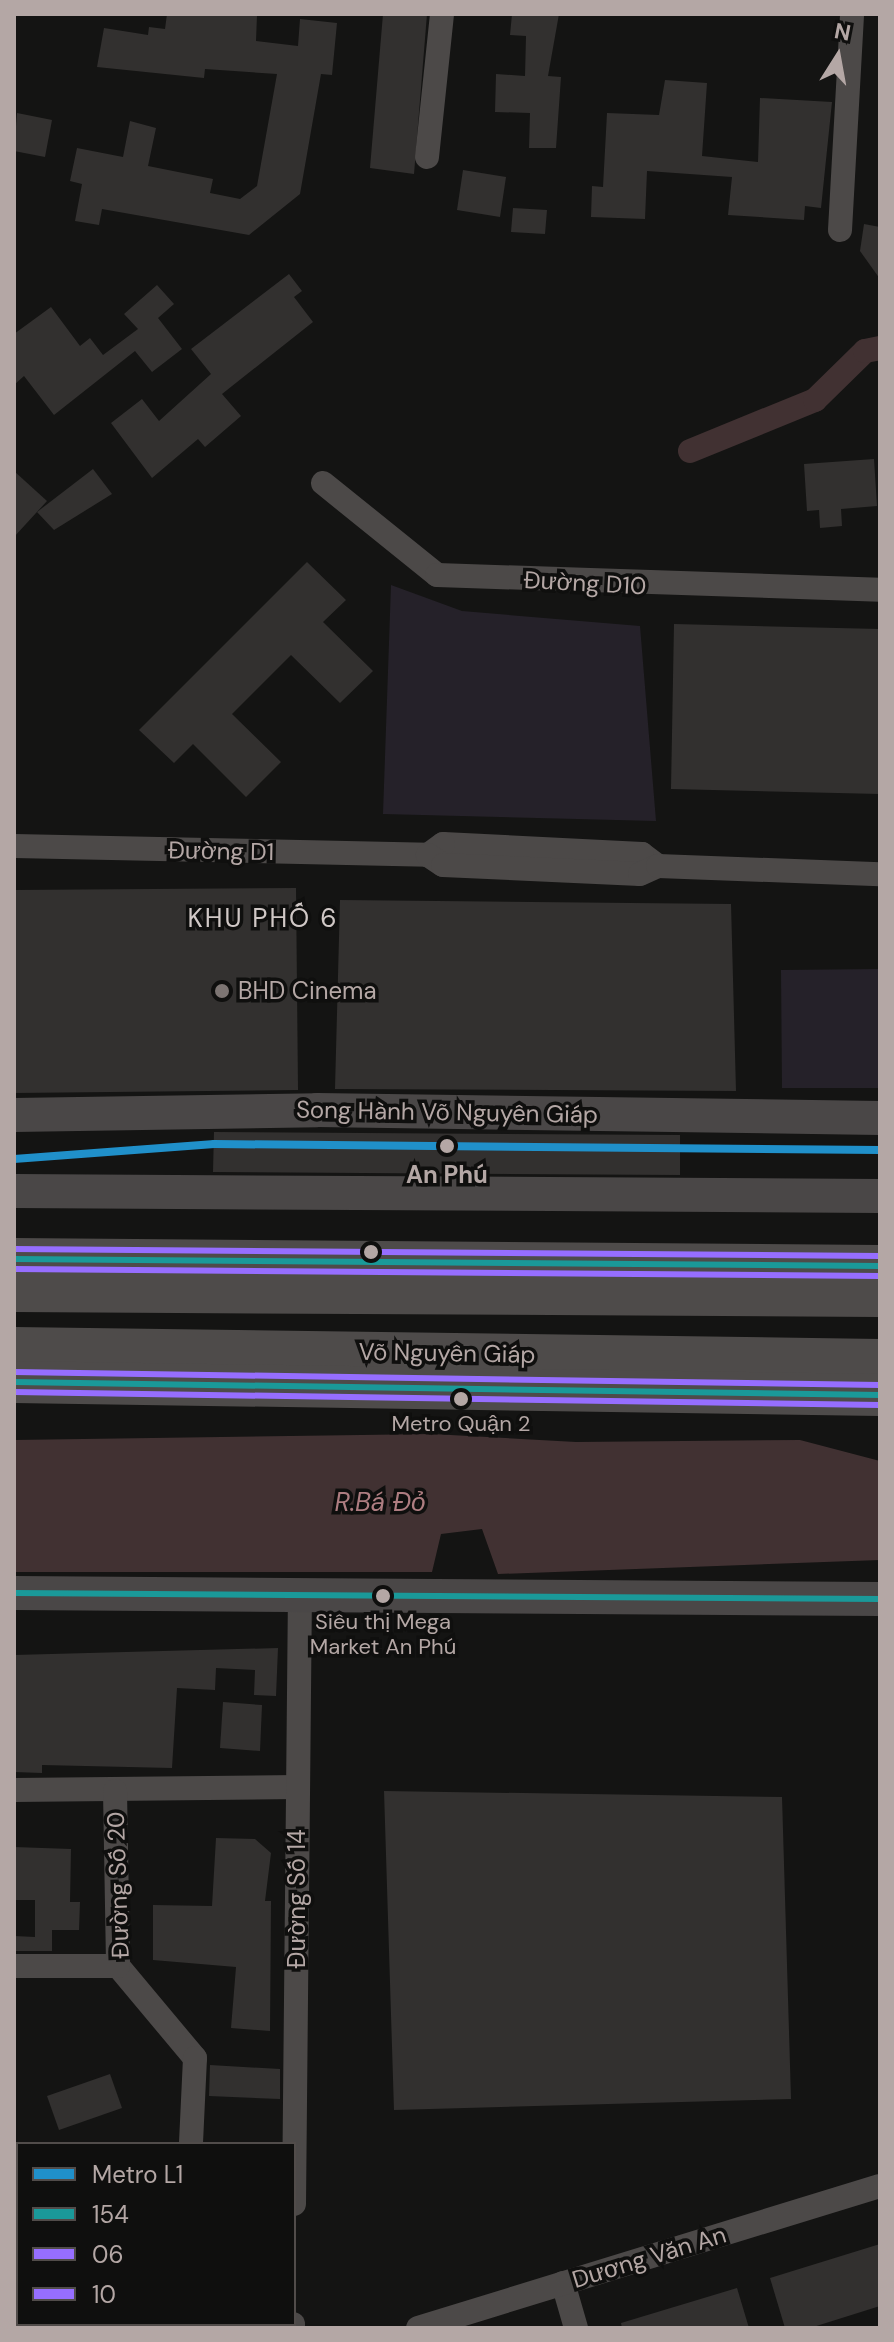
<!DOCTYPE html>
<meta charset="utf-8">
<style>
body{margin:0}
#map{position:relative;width:894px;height:2342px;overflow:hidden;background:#141413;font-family:"DM Sans",sans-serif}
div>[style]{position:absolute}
.green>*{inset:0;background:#252129}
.water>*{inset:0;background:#413132}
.canal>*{height:24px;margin:-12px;padding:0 12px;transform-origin:12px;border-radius:12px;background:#413132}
.building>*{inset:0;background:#32302f}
.street>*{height:24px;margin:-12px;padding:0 12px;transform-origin:12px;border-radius:12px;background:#4c4948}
.secondary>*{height:34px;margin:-17px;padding:0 17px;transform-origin:17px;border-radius:17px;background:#4a4747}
.highway>*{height:42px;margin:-21px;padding:0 21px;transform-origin:21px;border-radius:21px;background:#4e4b4a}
.bus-1>*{height:6px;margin:-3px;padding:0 3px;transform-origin:3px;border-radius:3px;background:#1a9999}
.bus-2>*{height:6px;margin:-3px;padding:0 3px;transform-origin:3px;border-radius:3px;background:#966eff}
.bus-3>*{height:6px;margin:-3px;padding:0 3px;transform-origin:3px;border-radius:3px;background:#966eff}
.metro-1>*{height:8px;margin:-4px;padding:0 4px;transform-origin:4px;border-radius:4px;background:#2090ca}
.dots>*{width:22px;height:22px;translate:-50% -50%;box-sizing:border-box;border:4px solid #0f0f0e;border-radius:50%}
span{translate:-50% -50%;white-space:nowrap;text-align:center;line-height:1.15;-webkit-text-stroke:7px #0f0f0e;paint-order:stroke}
.bus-label{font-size:22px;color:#b4a7a5}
.street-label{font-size:24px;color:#b4a7a5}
.poi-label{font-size:24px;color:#b4a7a5}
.left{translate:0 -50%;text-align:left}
.stop-label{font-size:24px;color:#b4a7a5;font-weight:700}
.neighbourhood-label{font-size:26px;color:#d0c8c6;letter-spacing:2px}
.water-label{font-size:26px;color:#ae7d81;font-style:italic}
.frame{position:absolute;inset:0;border:16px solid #b4a7a5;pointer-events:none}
.legend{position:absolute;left:16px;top:2142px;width:280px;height:184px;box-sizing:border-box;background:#0f0f0e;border:2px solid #514c4a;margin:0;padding:10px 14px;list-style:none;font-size:24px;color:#b4a7a5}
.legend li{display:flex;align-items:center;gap:16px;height:40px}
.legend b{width:40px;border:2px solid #514c4a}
.north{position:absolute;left:798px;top:16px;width:80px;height:80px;-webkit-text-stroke:6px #0f0f0e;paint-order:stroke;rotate:11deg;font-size:22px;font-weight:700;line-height:32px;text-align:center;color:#b4a7a5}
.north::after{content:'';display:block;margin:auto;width:28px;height:36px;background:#b4a7a5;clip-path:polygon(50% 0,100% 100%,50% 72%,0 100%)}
</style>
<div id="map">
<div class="green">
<i style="clip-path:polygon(391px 585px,462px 611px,640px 626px,656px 821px,383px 814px)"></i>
<i style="clip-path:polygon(880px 969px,880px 1088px,782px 1088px,781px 970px)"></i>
</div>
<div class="water">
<i style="clip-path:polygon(432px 1434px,576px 1442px,800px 1440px,880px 1461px,880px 1560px,498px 1574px,482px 1529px,441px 1534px,432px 1572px,14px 1572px,14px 1440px)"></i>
</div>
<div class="canal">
<i style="left:690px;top:451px;width:135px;rotate:-22.2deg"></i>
<i style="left:815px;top:400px;width:70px;rotate:-44.4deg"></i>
<i style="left:865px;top:351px;width:15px;rotate:-11deg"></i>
</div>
<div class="building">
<i style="clip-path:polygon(167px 14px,257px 15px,256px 41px,298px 46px,300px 19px,337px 23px,332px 75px,321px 74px,300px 194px,249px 235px,102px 209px,99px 225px,75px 221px,82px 184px,70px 181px,77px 148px,123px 157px,130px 121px,156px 128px,148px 166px,213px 179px,210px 193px,240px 199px,257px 186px,277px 74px,205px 69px,204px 78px,97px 67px,104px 28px,148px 35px,149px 27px,165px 29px)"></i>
<i style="clip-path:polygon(383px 14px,427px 14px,414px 174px,370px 168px)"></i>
<i style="clip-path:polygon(512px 14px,559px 14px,548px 76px,561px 77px,556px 148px,529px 148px,530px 113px,495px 112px,496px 74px,525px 76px,526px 36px,510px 35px)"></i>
<i style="clip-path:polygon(665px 80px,707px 83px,702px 156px,758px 162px,760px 98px,832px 102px,821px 208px,805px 206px,804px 220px,728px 215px,732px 177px,647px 171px,645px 219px,591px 217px,592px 186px,603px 187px,607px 113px,659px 115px)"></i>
<i style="clip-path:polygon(17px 113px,52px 120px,45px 157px,14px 151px)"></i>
<i style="clip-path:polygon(463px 170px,506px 177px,500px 217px,457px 210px)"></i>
<i style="clip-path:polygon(513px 208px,547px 210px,545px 234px,511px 232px)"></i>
<i style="clip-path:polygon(864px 224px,880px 227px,880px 279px,860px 251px)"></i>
<i style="clip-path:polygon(289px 274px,302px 291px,294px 297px,313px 322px,222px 394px,241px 416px,205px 447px,198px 439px,152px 478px,111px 423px,142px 399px,159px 421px,211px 374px,191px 349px)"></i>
<i style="clip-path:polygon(157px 285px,174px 304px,158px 318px,182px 349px,152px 372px,135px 351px,54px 415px,24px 376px,14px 385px,14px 334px,51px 307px,80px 346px,90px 338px,103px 355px,138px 329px,124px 314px)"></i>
<i style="clip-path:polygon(874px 459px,877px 506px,841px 509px,842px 526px,820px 528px,819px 510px,807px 511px,804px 464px)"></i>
<i style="clip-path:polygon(93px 469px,112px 494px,54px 530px,37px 512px)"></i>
<i style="clip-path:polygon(14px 471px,47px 501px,14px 537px)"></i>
<i style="clip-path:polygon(307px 562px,346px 600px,323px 622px,373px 671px,340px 703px,291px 655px,232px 714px,281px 762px,246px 797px,193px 744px,174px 763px,139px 730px)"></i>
<i style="clip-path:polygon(674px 624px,880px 629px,880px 794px,671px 789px)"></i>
<i style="clip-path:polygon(296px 888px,298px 1090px,14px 1093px,14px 890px)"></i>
<i style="clip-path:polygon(340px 900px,731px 904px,736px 1091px,335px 1089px)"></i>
<i style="clip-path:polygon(214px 1132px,680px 1135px,680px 1175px,213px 1172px)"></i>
<i style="clip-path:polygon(278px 1648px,276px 1696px,254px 1695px,255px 1670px,216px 1668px,215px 1690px,177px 1688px,172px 1768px,42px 1765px,42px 1773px,14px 1772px,14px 1655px)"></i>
<i style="clip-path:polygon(223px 1702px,262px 1705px,260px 1751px,220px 1748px)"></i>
<i style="clip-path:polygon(384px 1791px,782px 1797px,791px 2099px,394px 2110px)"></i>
<i style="clip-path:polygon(216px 1838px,255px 1839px,271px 1853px,265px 1901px,271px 1901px,270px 2031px,231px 2028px,236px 1967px,153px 1960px,153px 1905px,212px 1906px)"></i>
<i style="clip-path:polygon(14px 1847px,71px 1849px,70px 1902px,80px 1902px,79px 1930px,52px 1930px,52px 1951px,14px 1951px,14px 1936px,35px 1937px,35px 1900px,14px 1900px)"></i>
<i style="clip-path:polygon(210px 2065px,280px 2069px,280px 2099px,209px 2096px)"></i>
<i style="clip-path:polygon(110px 2074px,122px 2108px,59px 2130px,47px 2096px)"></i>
<i style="clip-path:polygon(880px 2244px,880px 2306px,810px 2328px,785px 2328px,770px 2278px)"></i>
<i style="clip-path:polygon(737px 2288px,749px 2328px,622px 2328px,621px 2323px)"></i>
</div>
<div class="street">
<i style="left:427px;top:157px;width:144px;rotate:-84deg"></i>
<i style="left:840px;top:230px;width:216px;rotate:-86.8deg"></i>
<i style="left:323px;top:483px;width:146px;rotate:38.9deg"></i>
<i style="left:437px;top:575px;width:443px;rotate:1.9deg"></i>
<i style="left:14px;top:846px;width:414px;rotate:1.2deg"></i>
<i style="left:658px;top:866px;width:20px;rotate:-143deg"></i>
<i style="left:642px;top:854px;width:199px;rotate:-177.1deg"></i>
<i style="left:443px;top:844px;width:19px;rotate:144deg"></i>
<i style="left:428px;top:855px;width:18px;rotate:34deg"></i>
<i style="left:443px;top:865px;width:197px;rotate:2.6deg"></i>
<i style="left:640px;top:874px;width:20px;rotate:-24deg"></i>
<i style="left:658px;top:866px;width:222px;rotate:2.1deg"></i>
<i style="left:14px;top:1790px;width:284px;rotate:-0.6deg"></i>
<i style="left:115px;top:1791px;width:175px;rotate:89deg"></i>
<i style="left:118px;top:1966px;width:120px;rotate:50.1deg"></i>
<i style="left:195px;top:2058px;width:86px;rotate:92.7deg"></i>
<i style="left:14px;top:1966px;width:104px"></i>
<i style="left:14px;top:2192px;width:4px"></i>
<i style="left:294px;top:2204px;width:611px;rotate:-89.44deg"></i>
<i style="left:563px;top:2283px;width:47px;rotate:73.9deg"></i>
<i style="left:14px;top:2295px;width:4px;rotate:-27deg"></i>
<i style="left:114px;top:2328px;width:4px;rotate:-90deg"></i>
<i style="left:293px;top:2328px;width:4px;rotate:-90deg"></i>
<i style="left:418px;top:2328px;width:483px;rotate:-17.1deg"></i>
</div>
<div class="secondary">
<i style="left:14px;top:1115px;width:303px;rotate:-0.9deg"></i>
<i style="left:317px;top:1110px;width:563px;rotate:0.81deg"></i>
<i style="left:14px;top:1191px;width:866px;rotate:0.33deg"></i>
<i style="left:14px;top:1593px;width:866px;rotate:0.4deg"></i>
</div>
<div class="highway">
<i style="left:14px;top:1259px;width:866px;rotate:0.46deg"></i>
<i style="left:14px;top:1291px;width:866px;rotate:0.33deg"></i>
<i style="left:14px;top:1348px;width:866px;rotate:0.79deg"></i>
<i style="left:14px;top:1382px;width:866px;rotate:0.86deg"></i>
</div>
<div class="bus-1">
<i style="left:14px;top:1259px;width:866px;rotate:0.46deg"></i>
<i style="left:14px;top:1382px;width:866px;rotate:0.86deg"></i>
<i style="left:14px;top:1593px;width:866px;rotate:0.4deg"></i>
</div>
<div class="bus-2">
<i style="left:14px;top:1269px;width:866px;rotate:0.46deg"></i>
<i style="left:14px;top:1392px;width:866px;rotate:0.86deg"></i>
</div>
<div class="bus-3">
<i style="left:14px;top:1249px;width:866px;rotate:0.46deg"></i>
<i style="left:14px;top:1372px;width:866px;rotate:0.86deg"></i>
</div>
<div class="metro-1">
<i style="left:14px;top:1159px;width:201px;rotate:-4.3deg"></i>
<i style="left:214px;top:1144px;width:666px;rotate:0.52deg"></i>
</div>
<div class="dots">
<i style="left:222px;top:991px;background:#7c7472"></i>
<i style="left:447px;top:1146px;background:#b4a7a5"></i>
<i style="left:371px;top:1252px;background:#b4a7a5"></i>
<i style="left:461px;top:1399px;background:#b4a7a5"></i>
<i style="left:383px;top:1596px;background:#b4a7a5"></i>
</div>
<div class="bus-label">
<span style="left:461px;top:1424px">Metro Quận 2</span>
<span style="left:383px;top:1634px">Siêu thị Mega<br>Market An Phú</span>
</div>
<div class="street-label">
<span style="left:585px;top:583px;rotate:3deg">Đường D10</span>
<span style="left:221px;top:851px;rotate:1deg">Đường D1</span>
<span style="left:447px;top:1112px;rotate:1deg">Song Hành Võ Nguyên Giáp</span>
<span style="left:447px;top:1353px;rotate:1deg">Võ Nguyên Giáp</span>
<span style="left:118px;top:1885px;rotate:-92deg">Đường Số 20</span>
<span style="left:297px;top:1899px;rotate:-90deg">Đường Số 14</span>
<span style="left:649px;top:2257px;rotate:-17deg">Dương Văn An</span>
</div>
<div class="poi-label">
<span class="left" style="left:238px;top:991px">BHD Cinema</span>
</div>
<div class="stop-label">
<span style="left:447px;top:1175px">An Phú</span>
</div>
<div class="neighbourhood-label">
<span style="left:263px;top:919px">KHU PHỐ 6</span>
</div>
<div class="water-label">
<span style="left:380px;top:1503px">R.Bá Đỏ</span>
</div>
<div class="frame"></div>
<ul class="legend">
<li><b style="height:10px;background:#2090ca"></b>Metro L1</li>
<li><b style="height:10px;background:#1a9999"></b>154</li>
<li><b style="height:10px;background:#966eff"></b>06</li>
<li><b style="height:10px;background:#966eff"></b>10</li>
</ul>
<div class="north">N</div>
</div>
